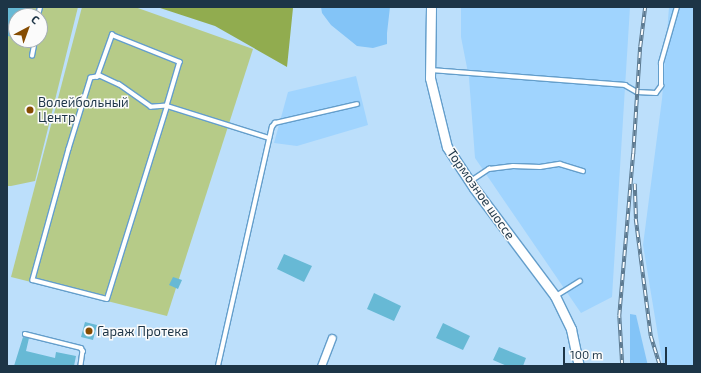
<!DOCTYPE html>
<meta charset="utf-8">
<style>
body{margin:0}
#map{position:relative;width:701px;height:373px;overflow:hidden;background:#bcdffb;font-family:"Exo 2",sans-serif}
div>[style]{position:absolute}
.built>*{inset:0;background:#a0d4fe}
.green>*{inset:0;background:#b6cb88}
.forest>*{inset:0;background:#91ac4f}
.water>*{inset:0;background:#83c4f7}
.building>*{inset:0;background:#67b9d5}
.roads{filter:drop-shadow(1px 0 #649ecb) drop-shadow(-1px 0 #649ecb) drop-shadow(0 1px #649ecb) drop-shadow(0 -1px #649ecb)}
.service>*{height:3.5px;margin:-1.75px;padding:0 1.75px;transform-origin:1.75px;border-radius:1.75px;background:#fff}
.minor>*{height:7px;margin:-3.5px;padding:0 3.5px;transform-origin:3.5px;border-radius:3.5px;background:#fff}
.tertiary>*{height:9px;margin:-4.5px;padding:0 4.5px;transform-origin:4.5px;border-radius:4.5px;background:#fff}
.rail>*{height:3.5px;margin-top:-1.75px;transform-origin:0;background:repeating-linear-gradient(90deg,#fbfbfb 0 6px,#5c798f 0 12px);box-sizing:border-box;border-block:1px solid #5c798f}
.dots>*{width:11px;height:11px;translate:-50% -50%;box-sizing:border-box;border:2px solid #fbfbfb;border-radius:50%}
span{translate:-50% -50%;white-space:nowrap;text-align:center;line-height:1.15;-webkit-text-stroke:3px #fbfbfb;paint-order:stroke}
.poi-label{font-size:13px;color:#1d3547}
.left{translate:0 -50%;text-align:left}
.street-label{font-size:13px;color:#1d3547}
.frame{position:absolute;inset:0;border:8px solid #1d3547;pointer-events:none}
.north{position:absolute;left:8px;top:8px;width:40px;height:40px;box-sizing:border-box;background:#fbfbfb;border:1px solid #a2acb3;border-radius:50%;rotate:41deg;font-size:11px;font-weight:700;line-height:16px;text-align:center;color:#1d3547}
.north::after{content:'';display:block;margin:auto;width:14px;height:18px;background:#864c02;clip-path:polygon(50% 0,100% 100%,50% 72%,0 100%)}
.scale{position:absolute;left:563px;top:347px;width:104px;height:18px;box-sizing:border-box;border:2px solid #1d3547;border-top:0;padding-left:5px;font-size:12px;line-height:14px;white-space:nowrap;color:#1d3547;-webkit-text-stroke:3px #fbfbfb;paint-order:stroke}
</style>
<div id="map">
<div class="built">
<i style="clip-path:polygon(461px 7px,630px 7px,612px 297px,581px 313px,475px 158px,469px 78px,461px 37px)"></i>
<i style="clip-path:polygon(669px 7px,694px 7px,694px 366px,663px 366px,643px 245px,662px 99px)"></i>
<i style="clip-path:polygon(356px 76px,368px 125px,297px 146px,274px 143px,288px 92px)"></i>
</div>
<div class="green">
<i style="clip-path:polygon(evenodd,7px 7px,78px 7px,35px 181px,11px 186px,7px 186px,7px 7px,16px 16px,40px 16px,40px 40px,16px 40px,16px 16px)"></i>
<i style="clip-path:polygon(82px 7px,135px 7px,253px 49px,167px 316px,11px 277px)"></i>
</div>
<div class="forest">
<i style="clip-path:polygon(157px 7px,291px 7px,293px 8px,287px 67px,215px 26px)"></i>
</div>
<div class="water">
<i style="clip-path:polygon(321px 7px,390px 7px,387px 33px,387px 44px,373px 48px,357px 46px,331px 25px,322px 13px)"></i>
<i style="clip-path:polygon(630px 314px,636px 315px,648px 366px,630px 366px)"></i>
</div>
<div class="building">
<i style="clip-path:polygon(7px 7px,28px 7px,27px 16px,16px 16px,16px 37px,7px 36px)"></i>
<i style="clip-path:polygon(284px 254px,312px 266px,304px 282px,277px 269px)"></i>
<i style="clip-path:polygon(173px 277px,182px 280px,178px 289px,169px 285px)"></i>
<i style="clip-path:polygon(374px 293px,401px 306px,394px 321px,367px 309px)"></i>
<i style="clip-path:polygon(85px 322px,97px 325px,93px 340px,81px 337px)"></i>
<i style="clip-path:polygon(443px 323px,470px 336px,463px 350px,436px 338px)"></i>
<i style="clip-path:polygon(23px 337px,29px 338px,26px 351px,55px 358px,56px 352px,76px 356px,74px 366px,14px 366px)"></i>
<i style="clip-path:polygon(499px 347px,526px 358px,523px 366px,507px 366px,493px 360px)"></i>
</div>
<div class="roads">
<div class="service">
<i style="left:38px;top:16px;width:9px;rotate:-77deg"></i>
<i style="left:32px;top:56px;width:16px;rotate:-79deg"></i>
<i style="left:431px;top:70px;width:195px;rotate:4.4deg"></i>
<i style="left:625px;top:85px;width:14px;rotate:30deg"></i>
<i style="left:637px;top:92px;width:19px;rotate:3deg"></i>
<i style="left:656px;top:93px;width:9px;rotate:-54deg"></i>
<i style="left:661px;top:86px;width:23px;rotate:-90deg"></i>
<i style="left:661px;top:63px;width:58px;rotate:-74.1deg"></i>
<i style="left:97px;top:77px;width:45px;rotate:-70.3deg"></i>
<i style="left:112px;top:35px;width:73px;rotate:21.7deg"></i>
<i style="left:180px;top:62px;width:46px;rotate:106.5deg"></i>
<i style="left:167px;top:106px;width:16px;rotate:176deg"></i>
<i style="left:151px;top:107px;width:39px;rotate:-145deg"></i>
<i style="left:119px;top:85px;width:21px;rotate:-155deg"></i>
<i style="left:100px;top:76px;width:3px;rotate:162deg"></i>
<i style="left:97px;top:77px;width:6px;rotate:171deg"></i>
<i style="left:91px;top:78px;width:74px;rotate:107.2deg"></i>
<i style="left:69px;top:149px;width:136px;rotate:105.4deg"></i>
<i style="left:33px;top:280px;width:76px;rotate:14.4deg"></i>
<i style="left:107px;top:299px;width:202px;rotate:-72.7deg"></i>
<i style="left:167px;top:106px;width:107px;rotate:17.4deg"></i>
<i style="left:471px;top:181px;width:22px;rotate:-34deg"></i>
<i style="left:489px;top:169px;width:24px;rotate:-7deg"></i>
<i style="left:513px;top:166px;width:27px;rotate:2deg"></i>
<i style="left:540px;top:167px;width:20px;rotate:-9deg"></i>
<i style="left:560px;top:164px;width:24px;rotate:17deg"></i>
<i style="left:556px;top:296px;width:28px;rotate:-32deg"></i>
<i style="left:25px;top:334px;width:58px;rotate:14deg"></i>
<i style="left:81px;top:348px;width:4px;rotate:56deg"></i>
<i style="left:83px;top:351px;width:15px;rotate:98deg"></i>
<i style="left:218px;top:366px;width:245px;rotate:-77.3deg"></i>
<i style="left:272px;top:127px;width:5px;rotate:-53deg"></i>
<i style="left:275px;top:123px;width:84px;rotate:-13deg"></i>
</div>
<div class="minor">
<i style="left:321px;top:366px;width:30px;rotate:-69deg"></i>
</div>
<div class="tertiary">
<i style="left:431px;top:7px;width:71px;rotate:90.8deg"></i>
<i style="left:430px;top:78px;width:71px;rotate:76.2deg"></i>
<i style="left:447px;top:147px;width:49px;rotate:56.6deg"></i>
<i style="left:474px;top:188px;width:135px;rotate:53.1deg"></i>
<i style="left:555px;top:296px;width:37px;rotate:64deg"></i>
<i style="left:571px;top:329px;width:38px;rotate:78deg"></i>
</div>
</div>
<div class="rail">
<i style="left:635px;top:184px;width:35px;rotate:88deg"></i>
<i style="left:636px;top:219px;width:118px;rotate:82.7deg"></i>
<i style="left:651px;top:336px;width:31px;rotate:73deg"></i>
<i style="left:622px;top:366px;width:50px;rotate:-93.4deg"></i>
<i style="left:619px;top:316px;width:163px;rotate:-85.1deg"></i>
<i style="left:633px;top:154px;width:107px;rotate:-86.3deg"></i>
<i style="left:640px;top:47px;width:40px;rotate:-82.9deg"></i>
</div>
<div class="dots">
<i style="left:30px;top:110px;background:#864c02"></i>
<i style="left:89px;top:331px;background:#864c02"></i>
</div>
<div class="poi-label">
<span class="left" style="left:38px;top:110px">Волейбольный<br>Центр</span>
<span class="left" style="left:97px;top:331px">Гараж Протека</span>
</div>
<div class="street-label">
<span style="left:481px;top:194px;rotate:55deg">Тормозное шоссе</span>
</div>
<div class="frame"></div>
<div class="north">С</div>
<div class="scale">100 m</div>
</div>
